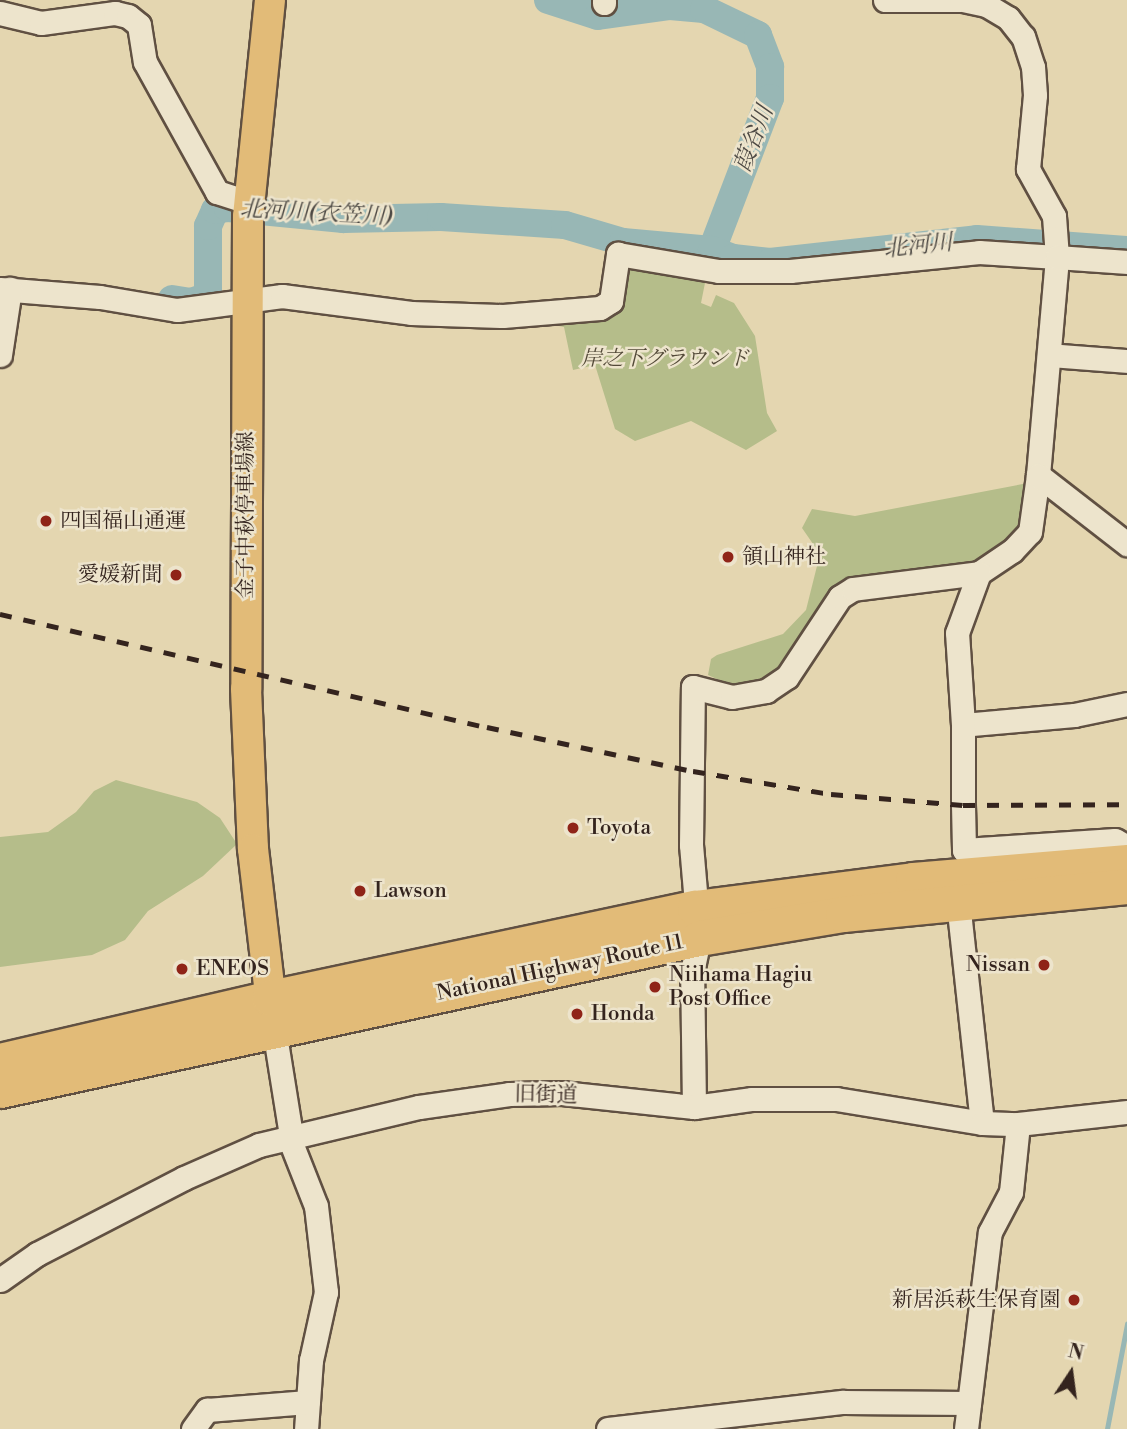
<!DOCTYPE html>
<meta charset="utf-8">
<style>
body{margin:0}
#map{position:relative;width:1127px;height:1429px;overflow:hidden;background:#e4d6b0;font-family:"Libre Bodoni","Noto Serif JP",serif}
div>[style]{position:absolute}
.green>*{inset:0;background:#b5bd8a}
.stream>*{height:4.5px;margin:-2.25px;padding:0 2.25px;transform-origin:2.25px;border-radius:2.25px;background:#98b7b5}
.river>*{height:28px;margin:-14px;padding:0 14px;transform-origin:14px;border-radius:14px;background:#98b7b5}
.roads{filter:drop-shadow(2px 0 #605042) drop-shadow(-2px 0 #605042) drop-shadow(0 2px #605042) drop-shadow(0 -2px #605042)}
.minor>*{height:23px;margin:-11.5px;padding:0 11.5px;transform-origin:11.5px;border-radius:11.5px;background:#ede4cc}
.major>*{height:30px;margin:-15px;padding:0 15px;transform-origin:15px;border-radius:15px;background:#e2bb78}
.highway>*{height:35px;margin:-17.5px;padding:0 17.5px;transform-origin:17.5px;border-radius:17.5px;background:#e2bb78}
.rail>*{height:4.5px;margin-top:-2.25px;transform-origin:0;background:repeating-linear-gradient(90deg,#34241e 0 12px,transparent 0 24px)}
.dots>*{width:19px;height:19px;translate:-50% -50%;box-sizing:border-box;border:4px solid #ede4cc;border-radius:50%}
span{translate:-50% -50%;white-space:nowrap;text-align:center;line-height:1.15;-webkit-text-stroke:5px #ede4cc;paint-order:stroke}
.park-label{font-size:21px;color:#544a39;font-style:italic}
.street-label{font-size:21px;color:#34241e}
.poi-label{font-size:21px;color:#34241e}
.left{translate:0 -50%;text-align:left}
.right{translate:-100% -50%;text-align:right}
.water-label{font-size:23px;color:#4d4944;font-style:italic}
.north{position:absolute;left:1036px;top:1338px;width:70px;height:70px;-webkit-text-stroke:5px #ede4cc;paint-order:stroke;rotate:13deg;font-size:19px;font-weight:700;line-height:28px;text-align:center;color:#34241e}
.north::after{content:'';display:block;margin:auto;width:24px;height:32px;background:#34241e;clip-path:polygon(50% 0,100% 100%,50% 72%,0 100%)}
</style>
<div id="map">
<div class="green">
<i style="clip-path:polygon(625px 264px,706px 278px,701px 303px,711px 307px,716px 295px,734px 303px,755px 336px,767px 413px,777px 431px,746px 450px,691px 421px,635px 441px,615px 429px,595px 365px,573px 370px,564px 327px,554px 325px,555px 318px,606px 315px)"></i>
<i style="clip-path:polygon(1028px 483px,1020px 531px,997px 552px,968px 564px,845px 580px,775px 676px,748px 685px,730px 685px,708px 675px,711px 659px,717px 655px,783px 634px,806px 610px,820px 554px,802px 528px,812px 509px,855px 516px)"></i>
<i style="clip-path:polygon(116px 780px,197px 802px,220px 818px,237px 844px,203px 876px,148px 911px,125px 940px,92px 955px,0 967px,0 837px,48px 832px,76px 812px,94px 791px)"></i>
</div>
<div class="stream">
<i style="left:1107px;top:1429px;width:107px;rotate:-79.2deg"></i>
</div>
<div class="river">
<i style="left:548px;top:0;width:52px;rotate:17.7deg"></i>
<i style="left:598px;top:16px;width:73px;rotate:-7.9deg"></i>
<i style="left:670px;top:6px;width:34px;rotate:5deg"></i>
<i style="left:704px;top:9px;width:60px;rotate:25.7deg"></i>
<i style="left:758px;top:35px;width:34px;rotate:69deg"></i>
<i style="left:770px;top:67px;width:31px;rotate:90deg"></i>
<i style="left:770px;top:98px;width:163px;rotate:110.9deg"></i>
<i style="left:172px;top:299px;width:19px;rotate:9deg"></i>
<i style="left:191px;top:302px;width:18px;rotate:-19deg"></i>
<i style="left:208px;top:296px;width:70px;rotate:-90deg"></i>
<i style="left:208px;top:226px;width:17px;rotate:-66deg"></i>
<i style="left:215px;top:210px;width:13px;rotate:-9deg"></i>
<i style="left:228px;top:208px;width:116px;rotate:5.5deg"></i>
<i style="left:343px;top:219px;width:98px;rotate:-1.2deg"></i>
<i style="left:441px;top:217px;width:124px;rotate:3.7deg"></i>
<i style="left:565px;top:225px;width:60px;rotate:16.3deg"></i>
<i style="left:623px;top:242px;width:89px;rotate:5.1deg"></i>
<i style="left:712px;top:250px;width:22px;rotate:21deg"></i>
<i style="left:733px;top:258px;width:37px;rotate:6deg"></i>
<i style="left:770px;top:262px;width:208px;rotate:-6.3deg"></i>
<i style="left:977px;top:239px;width:150px;rotate:4.2deg"></i>
</div>
<div class="roads">
<div class="minor">
<i style="left:604px;top:0;width:3px;rotate:90deg"></i>
<i style="left:885px;top:0;width:73px"></i>
<i style="left:0;top:13px;width:42px;rotate:13.7deg"></i>
<i style="left:41px;top:23px;width:75px;rotate:-7.7deg"></i>
<i style="left:115px;top:13px;width:13px;rotate:13deg"></i>
<i style="left:128px;top:16px;width:14px;rotate:39deg"></i>
<i style="left:139px;top:25px;width:37px;rotate:81deg"></i>
<i style="left:145px;top:62px;width:149px;rotate:61deg"></i>
<i style="left:217px;top:192px;width:35px;rotate:18deg"></i>
<i style="left:0;top:289px;width:100px;rotate:4.6deg"></i>
<i style="left:100px;top:297px;width:78px;rotate:9.6deg"></i>
<i style="left:177px;top:310px;width:106px;rotate:-7.6deg"></i>
<i style="left:282px;top:296px;width:130px;rotate:7.5deg"></i>
<i style="left:411px;top:313px;width:92px;rotate:1.9deg"></i>
<i style="left:503px;top:316px;width:97px;rotate:-4.7deg"></i>
<i style="left:600px;top:308px;width:13px;rotate:-32deg"></i>
<i style="left:611px;top:301px;width:48px;rotate:-81.5deg"></i>
<i style="left:618px;top:254px;width:102px;rotate:9.6deg"></i>
<i style="left:719px;top:271px;width:71px"></i>
<i style="left:790px;top:271px;width:190px;rotate:-5.7deg"></i>
<i style="left:979px;top:252px;width:78px;rotate:3.7deg"></i>
<i style="left:1057px;top:257px;width:41px;rotate:-94.2deg"></i>
<i style="left:1054px;top:216px;width:54px;rotate:-119deg"></i>
<i style="left:1028px;top:169px;width:74px;rotate:-84.6deg"></i>
<i style="left:1035px;top:95px;width:28px;rotate:-94deg"></i>
<i style="left:1033px;top:67px;width:32px;rotate:-108deg"></i>
<i style="left:1023px;top:37px;width:24px;rotate:-128deg"></i>
<i style="left:1008px;top:18px;width:26px;rotate:-149deg"></i>
<i style="left:986px;top:5px;width:25px;rotate:-168deg"></i>
<i style="left:0;top:355px;width:67px;rotate:-81.4deg"></i>
<i style="left:1049px;top:355px;width:78px;rotate:4.4deg"></i>
<i style="left:1038px;top:475px;width:219px;rotate:-85deg"></i>
<i style="left:1057px;top:257px;width:70px;rotate:4.1deg"></i>
<i style="left:1127px;top:704px;width:54px;rotate:168.3deg"></i>
<i style="left:1074px;top:715px;width:111px;rotate:174.9deg"></i>
<i style="left:963px;top:725px;width:80px;rotate:90deg"></i>
<i style="left:963px;top:805px;width:45px;rotate:88.7deg"></i>
<i style="left:964px;top:850px;width:151px;rotate:-3.8deg"></i>
<i style="left:1115px;top:840px;width:14px;rotate:30deg"></i>
<i style="left:963px;top:725px;width:92px;rotate:-93.7deg"></i>
<i style="left:957px;top:633px;width:64px;rotate:-69.9deg"></i>
<i style="left:979px;top:573px;width:40px;rotate:-34deg"></i>
<i style="left:1012px;top:551px;width:26px;rotate:-47deg"></i>
<i style="left:1030px;top:532px;width:58px;rotate:-82deg"></i>
<i style="left:1038px;top:475px;width:113px;rotate:37.8deg"></i>
<i style="left:958px;top:902px;width:222px;rotate:83.8deg"></i>
<i style="left:274px;top:1029px;width:107px;rotate:80.9deg"></i>
<i style="left:694px;top:1107px;width:135px;rotate:-90.8deg"></i>
<i style="left:692px;top:972px;width:35px;rotate:-78deg"></i>
<i style="left:699px;top:938px;width:93px;rotate:-94.9deg"></i>
<i style="left:691px;top:845px;width:158px;rotate:-89.3deg"></i>
<i style="left:693px;top:687px;width:40px;rotate:14.4deg"></i>
<i style="left:732px;top:697px;width:35px;rotate:-10deg"></i>
<i style="left:766px;top:691px;width:25px;rotate:-34deg"></i>
<i style="left:787px;top:677px;width:96px;rotate:-56.5deg"></i>
<i style="left:840px;top:597px;width:15px;rotate:-32deg"></i>
<i style="left:853px;top:589px;width:127px;rotate:-7.2deg"></i>
<i style="left:288px;top:1135px;width:76px;rotate:68.5deg"></i>
<i style="left:316px;top:1206px;width:87px;rotate:83.4deg"></i>
<i style="left:326px;top:1292px;width:70px;rotate:102.4deg"></i>
<i style="left:311px;top:1360px;width:69px;rotate:94.1deg"></i>
<i style="left:0;top:1280px;width:45px;rotate:-35.1deg"></i>
<i style="left:37px;top:1254px;width:165px;rotate:-27.3deg"></i>
<i style="left:184px;top:1178px;width:82px;rotate:-23.7deg"></i>
<i style="left:259px;top:1145px;width:164px;rotate:-13.4deg"></i>
<i style="left:419px;top:1107px;width:91px;rotate:-8.2deg"></i>
<i style="left:509px;top:1094px;width:53px;rotate:-1.1deg"></i>
<i style="left:562px;top:1093px;width:133px;rotate:6.1deg"></i>
<i style="left:694px;top:1107px;width:59px;rotate:-7.9deg"></i>
<i style="left:752px;top:1099px;width:84px"></i>
<i style="left:836px;top:1099px;width:148px;rotate:9.3deg"></i>
<i style="left:982px;top:1123px;width:36px;rotate:2deg"></i>
<i style="left:1018px;top:1124px;width:110px;rotate:-6.3deg"></i>
<i style="left:193px;top:1429px;width:24px;rotate:-54deg"></i>
<i style="left:207px;top:1410px;width:101px;rotate:-4.5deg"></i>
<i style="left:608px;top:1429px;width:237px;rotate:-6.6deg"></i>
<i style="left:843px;top:1402px;width:126px;rotate:0.5deg"></i>
<i style="left:966px;top:1429px;width:198px;rotate:-83.1deg"></i>
<i style="left:990px;top:1232px;width:45px;rotate:-62.3deg"></i>
<i style="left:1011px;top:1192px;width:68px;rotate:-84.1deg"></i>
</div>
<div class="major">
<i style="left:270px;top:0;width:218px;rotate:95.8deg"></i>
<i style="left:248px;top:217px;width:472px;rotate:90.2deg"></i>
<i style="left:246px;top:689px;width:160px;rotate:87.5deg"></i>
<i style="left:253px;top:849px;width:171px;rotate:83.3deg"></i>
</div>
<div class="highway">
<i style="left:0;top:1061px;width:277px;rotate:-13.1deg"></i>
<i style="left:270px;top:998px;width:434px;rotate:-12deg"></i>
<i style="left:695px;top:908px;width:220px;rotate:-7.3deg"></i>
<i style="left:913px;top:880px;width:215px;rotate:-4.8deg"></i>
<i style="left:0;top:1090px;width:715px;rotate:-12.27deg"></i>
<i style="left:699px;top:938px;width:146px;rotate:-9.5deg"></i>
<i style="left:843px;top:914px;width:285px;rotate:-5.6deg"></i>
</div>
</div>
<div class="rail">
<i style="left:0;top:614px;width:500px;rotate:13.1deg"></i>
<i style="left:487px;top:727px;width:211px;rotate:12.1deg"></i>
<i style="left:693px;top:771px;width:140px;rotate:9.5deg"></i>
<i style="left:831px;top:794px;width:132px;rotate:4.8deg"></i>
<i style="left:963px;top:805px;width:164px;rotate:-0.3deg"></i>
</div>
<div class="dots">
<i style="left:46px;top:521px;background:#8f2418"></i>
<i style="left:728px;top:557px;background:#8f2418"></i>
<i style="left:176px;top:575px;background:#8f2418"></i>
<i style="left:573px;top:828px;background:#8f2418"></i>
<i style="left:360px;top:891px;background:#8f2418"></i>
<i style="left:1044px;top:965px;background:#8f2418"></i>
<i style="left:182px;top:969px;background:#8f2418"></i>
<i style="left:655px;top:987px;background:#8f2418"></i>
<i style="left:577px;top:1014px;background:#8f2418"></i>
<i style="left:1074px;top:1300px;background:#8f2418"></i>
</div>
<div class="park-label">
<span style="left:665px;top:359px">岸之下グラウンド</span>
</div>
<div class="street-label">
<span style="left:246px;top:515px;rotate:-90deg">金子中萩停車場線</span>
<span style="left:560px;top:968px;rotate:-12deg">National Highway Route 11</span>
<span style="left:546px;top:1095px;rotate:1deg">旧街道</span>
</div>
<div class="poi-label">
<span class="left" style="left:60px;top:521px">四国福山通運</span>
<span class="left" style="left:742px;top:557px">領山神社</span>
<span class="right" style="left:162px;top:575px">愛媛新聞</span>
<span class="left" style="left:587px;top:828px">Toyota</span>
<span class="left" style="left:374px;top:891px">Lawson</span>
<span class="right" style="left:1030px;top:965px">Nissan</span>
<span class="left" style="left:196px;top:969px">ENEOS</span>
<span class="left" style="left:669px;top:987px">Niihama Hagiu<br>Post Office</span>
<span class="left" style="left:591px;top:1014px">Honda</span>
<span class="right" style="left:1060px;top:1300px">新居浜萩生保育園</span>
</div>
<div class="water-label">
<span style="left:754px;top:139px;rotate:-69deg">葭谷川</span>
<span style="left:316px;top:213px;rotate:3deg">北河川(衣笠川)</span>
<span style="left:918px;top:246px;rotate:-6deg">北河川</span>
</div>
<div class="north">N</div>
</div>
